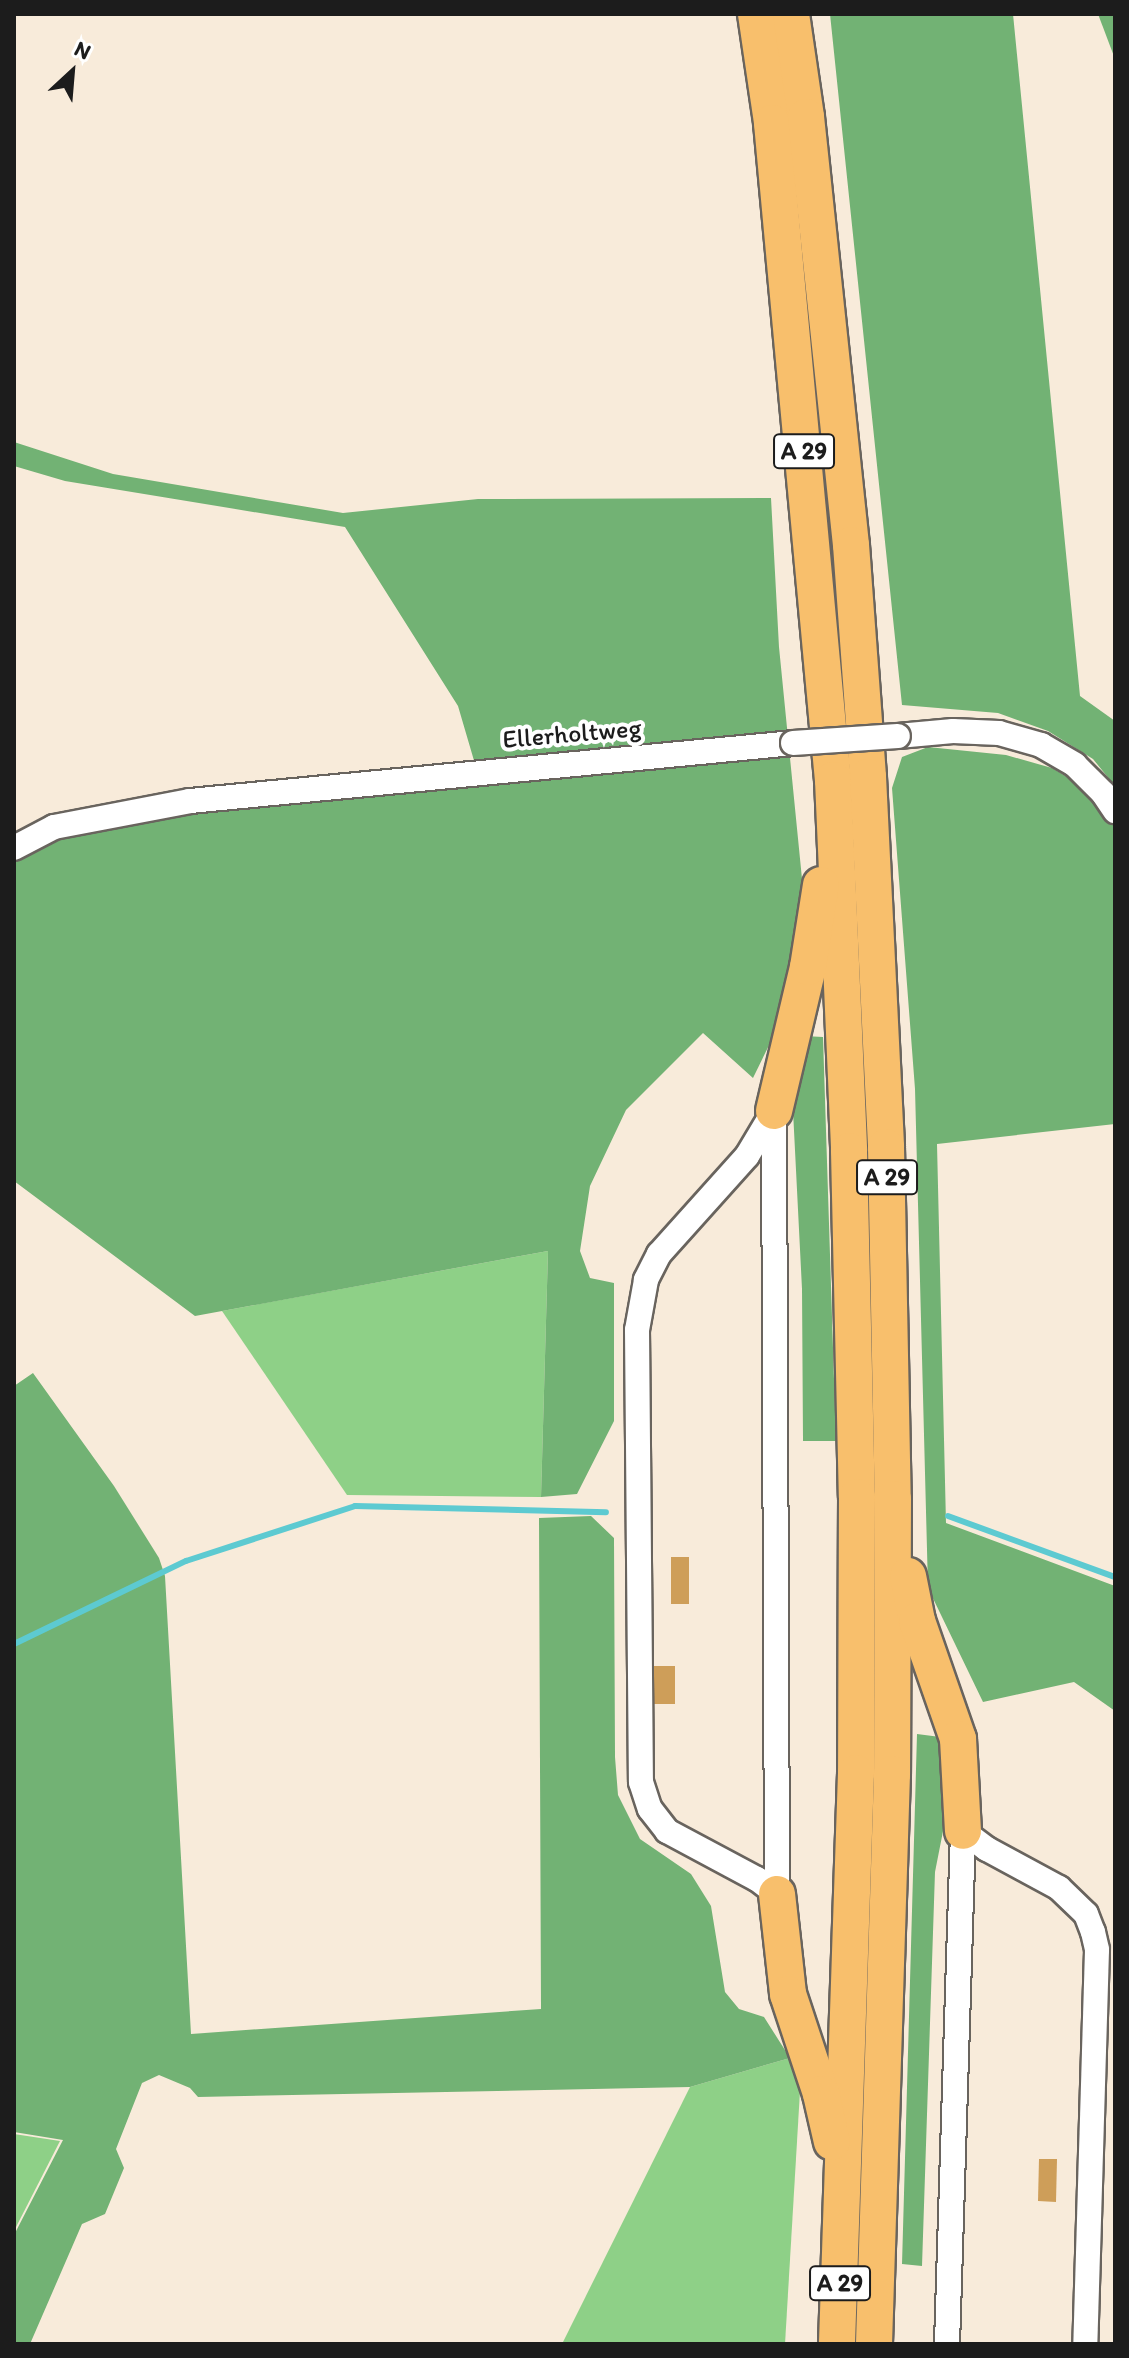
<!DOCTYPE html>
<style>
body{margin:0}
#map{position:relative;width:1129px;height:2358px;overflow:hidden;background:#f8ebda;font-family:Itim,sans-serif}
div>[style]{position:absolute}
.green>*{inset:0;background:#8ed087}
.forest>*{inset:0;background:#72b274}
.stream>*{height:6px;margin:-3px;padding:0 3px;transform-origin:3px;border-radius:3px;background:#5dcad1}
.building>*{inset:0;background:#ce9e59}
.roads{filter:drop-shadow(2px 0 #69645e) drop-shadow(-2px 0 #69645e) drop-shadow(0 2px #69645e) drop-shadow(0 -2px #69645e)}
.minor>*{height:24px;margin:-12px;padding:0 12px;transform-origin:12px;border-radius:12px;background:#fff}
.highway>*{height:36px;margin:-18px;padding:0 18px;transform-origin:18px;border-radius:18px;background:#f8bf6c}
.bridges{filter:drop-shadow(2px 0 #69645e) drop-shadow(-2px 0 #69645e) drop-shadow(0 2px #69645e) drop-shadow(0 -2px #69645e)}
.minor-bridge>*{height:24px;margin:-12px;padding:0 12px;transform-origin:12px;border-radius:12px;background:#fff}
span{translate:-50% -50%;white-space:nowrap;text-align:center;line-height:1.15;-webkit-text-stroke:8px #fff;paint-order:stroke}
.shield-label span{padding:2px 6px;background:#fff;border:2px solid;border-radius:6px;-webkit-text-stroke-width:0}
.shield-label{font-size:24px;color:#1c1c1c;font-weight:700}
.street-label{font-size:26px;color:#1c1c1c}
.frame{position:absolute;inset:0;border:16px solid #1c1c1c;pointer-events:none}
.north{position:absolute;left:32px;top:32px;width:80px;height:80px;-webkit-text-stroke:6px #fff;paint-order:stroke;rotate:26deg;font-size:22px;font-weight:700;line-height:32px;text-align:center;color:#1c1c1c}
.north::after{content:'';display:block;margin:auto;width:28px;height:36px;background:#1c1c1c;clip-path:polygon(50% 0,100% 100%,50% 72%,0 100%)}
</style>
<div id="map">
<div class="green">
<i style="clip-path:polygon(548px 1251px,541px 1497px,347px 1495px,222px 1311px)"></i>
<i style="clip-path:polygon(790px 2058px,800px 2091px,785px 2344px,562px 2344px,690px 2087px)"></i>
<i style="clip-path:polygon(14px 2134px,60px 2141px,14px 2231px)"></i>
</div>
<div class="forest">
<i style="clip-path:polygon(830px 14px,1013px 14px,1080px 696px,1115px 721px,1115px 786px,1093px 759px,1048px 731px,998px 713px,902px 705px)"></i>
<i style="clip-path:polygon(1098px 14px,1115px 14px,1115px 59px)"></i>
<i style="clip-path:polygon(14px 442px,113px 474px,343px 513px,478px 499px,771px 498px,779px 647px,804px 899px,776px 1031px,753px 1078px,703px 1033px,626px 1110px,590px 1186px,580px 1251px,590px 1278px,614px 1283px,614px 1421px,577px 1494px,541px 1497px,548px 1251px,195px 1316px,14px 1181px,14px 841px,475px 764px,458px 706px,345px 527px,65px 481px,14px 466px)"></i>
<i style="clip-path:polygon(928px 747px,1006px 755px,1052px 768px,1079px 784px,1106px 812px,1115px 829px,1115px 1124px,937px 1144px,946px 1523px,1115px 1586px,1115px 1711px,1074px 1682px,983px 1702px,928px 1588px,915px 1089px,892px 788px,902px 757px)"></i>
<i style="clip-path:polygon(804px 1036px,823px 1037px,836px 1441px,803px 1441px,802px 1289px,792px 1091px)"></i>
<i style="clip-path:polygon(33px 1373px,114px 1486px,159px 1558px,165px 1576px,191px 2034px,541px 2009px,539px 1518px,591px 1516px,614px 1538px,615px 1757px,618px 1795px,640px 1839px,691px 1874px,711px 1906px,725px 1992px,739px 2009px,764px 2017px,790px 2058px,690px 2087px,198px 2097px,190px 2088px,159px 2075px,142px 2083px,116px 2149px,124px 2168px,105px 2214px,82px 2224px,30px 2344px,14px 2344px,14px 2235px,63px 2140px,14px 2132px,14px 1386px)"></i>
<i style="clip-path:polygon(917px 1734px,948px 1738px,946px 1816px,935px 1872px,922px 2266px,902px 2264px)"></i>
</div>
<div class="stream">
<i style="left:948px;top:1516px;width:178px;rotate:20.1deg"></i>
<i style="left:14px;top:1644px;width:191px;rotate:-25.8deg"></i>
<i style="left:186px;top:1561px;width:178px;rotate:-18deg"></i>
<i style="left:355px;top:1506px;width:251px;rotate:1.4deg"></i>
</div>
<div class="building">
<i style="clip-path:polygon(671px 1557px,689px 1557px,689px 1604px,671px 1604px)"></i>
<i style="clip-path:polygon(645px 1666px,675px 1666px,675px 1704px,645px 1704px)"></i>
<i style="clip-path:polygon(1039px 2159px,1057px 2159px,1056px 2202px,1038px 2201px)"></i>
</div>
<div class="roads">
<div class="minor">
<i style="left:898px;top:736px;width:55px;rotate:-5.2deg"></i>
<i style="left:953px;top:731px;width:46px;rotate:2.5deg"></i>
<i style="left:999px;top:733px;width:44px;rotate:15.9deg"></i>
<i style="left:1041px;top:745px;width:39px;rotate:30deg"></i>
<i style="left:1075px;top:765px;width:40px;rotate:45deg"></i>
<i style="left:1103px;top:793px;width:22px;rotate:56deg"></i>
<i style="left:14px;top:848px;width:45px;rotate:-27.7deg"></i>
<i style="left:54px;top:827px;width:138px;rotate:-10.8deg"></i>
<i style="left:190px;top:801px;width:606px;rotate:-5.49deg"></i>
<i style="left:774px;top:1111px;width:52px;rotate:121deg"></i>
<i style="left:747px;top:1156px;width:132px;rotate:131.9deg"></i>
<i style="left:659px;top:1254px;width:29px;rotate:117deg"></i>
<i style="left:646px;top:1280px;width:51px;rotate:100.2deg"></i>
<i style="left:637px;top:1330px;width:452px;rotate:89.5deg"></i>
<i style="left:641px;top:1782px;width:28px;rotate:72deg"></i>
<i style="left:650px;top:1809px;width:28px;rotate:52deg"></i>
<i style="left:667px;top:1831px;width:102px;rotate:28.1deg"></i>
<i style="left:757px;top:1879px;width:25px;rotate:37deg"></i>
<i style="left:774px;top:1113px;width:781px;rotate:89.78deg"></i>
<i style="left:963px;top:1831px;width:30px;rotate:37deg"></i>
<i style="left:987px;top:1849px;width:82px;rotate:28.4deg"></i>
<i style="left:1059px;top:1888px;width:37px;rotate:44deg"></i>
<i style="left:1086px;top:1914px;width:19px;rotate:69deg"></i>
<i style="left:1093px;top:1932px;width:18px;rotate:77deg"></i>
<i style="left:1097px;top:1950px;width:394px;rotate:91.7deg"></i>
<i style="left:947px;top:2344px;width:513px;rotate:-88.21deg"></i>
</div>
<div class="highway">
<i style="left:756px;top:14px;width:110px;rotate:81.6deg"></i>
<i style="left:772px;top:123px;width:660px;rotate:84.7deg"></i>
<i style="left:833px;top:780px;width:371px;rotate:87.5deg"></i>
<i style="left:849px;top:1151px;width:346px;rotate:88.7deg"></i>
<i style="left:857px;top:1497px;width:276px;rotate:90.2deg"></i>
<i style="left:856px;top:1773px;width:571px;rotate:91.91deg"></i>
<i style="left:791px;top:14px;width:104px;rotate:81.7deg"></i>
<i style="left:806px;top:117px;width:430px;rotate:84deg"></i>
<i style="left:851px;top:545px;width:233px;rotate:85.8deg"></i>
<i style="left:868px;top:777px;width:370px;rotate:87.2deg"></i>
<i style="left:886px;top:1147px;width:352px;rotate:88.9deg"></i>
<i style="left:893px;top:1499px;width:275px;rotate:90.2deg"></i>
<i style="left:892px;top:1774px;width:570px;rotate:91.81deg"></i>
<i style="left:774px;top:1111px;width:148px;rotate:-76.7deg"></i>
<i style="left:808px;top:967px;width:83px;rotate:-81deg"></i>
<i style="left:908px;top:1576px;width:46px;rotate:78.7deg"></i>
<i style="left:917px;top:1621px;width:125px;rotate:70.8deg"></i>
<i style="left:958px;top:1739px;width:92px;rotate:86.9deg"></i>
<i style="left:777px;top:1894px;width:101px;rotate:83.7deg"></i>
<i style="left:788px;top:1994px;width:105px;rotate:71.7deg"></i>
<i style="left:821px;top:2094px;width:49px;rotate:77.1deg"></i>
</div>
</div>
<div class="bridges">
<div class="minor-bridge">
<i style="left:793px;top:743px;width:105px;rotate:-3.8deg"></i>
</div>
</div>
<div class="shield-label">
<span style="left:804px;top:451px">A 29</span>
<span style="left:887px;top:1177px">A 29</span>
<span style="left:840px;top:2283px">A 29</span>
</div>
<div class="street-label">
<span style="left:572px;top:734px;rotate:-5deg">Ellerholtweg</span>
</div>
<div class="frame"></div>
<div class="north">N</div>
</div>
